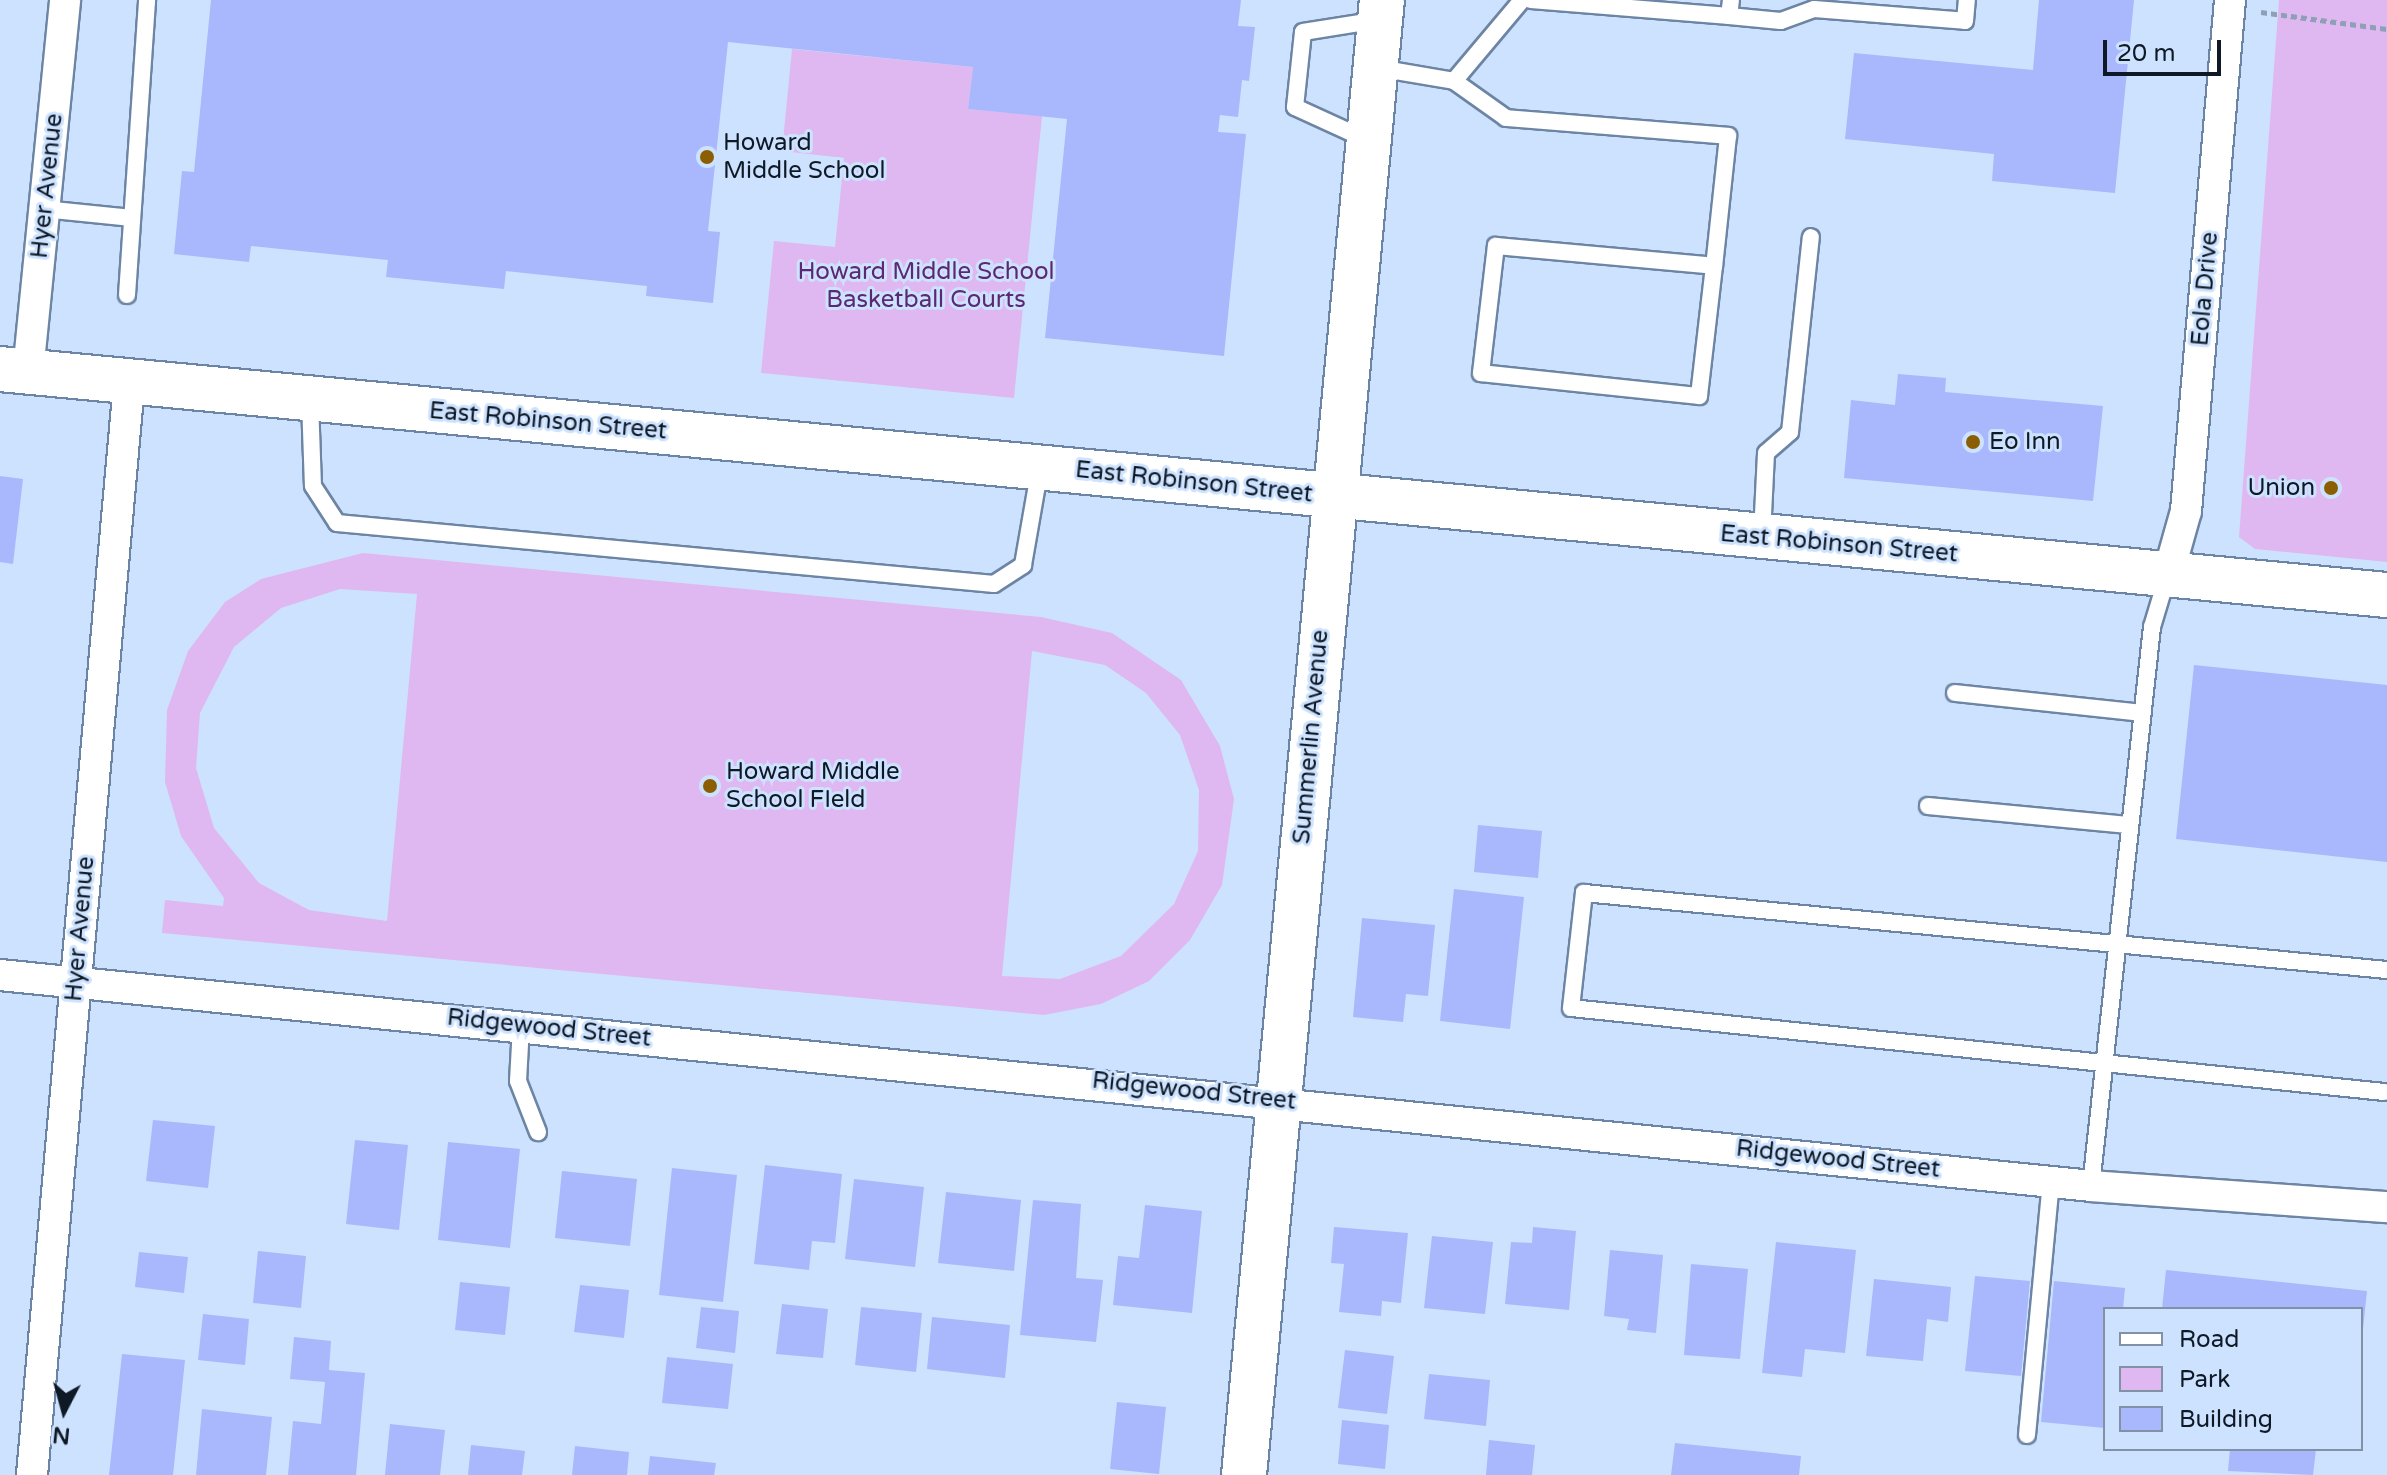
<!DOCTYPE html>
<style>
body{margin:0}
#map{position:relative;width:2387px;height:1475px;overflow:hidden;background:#cde2fe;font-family:"Varela Round",sans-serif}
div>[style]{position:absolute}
.green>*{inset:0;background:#dfb8f1}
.building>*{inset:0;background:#a9b7fd}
.path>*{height:5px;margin-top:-2.5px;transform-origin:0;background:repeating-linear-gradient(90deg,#8e9fb6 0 6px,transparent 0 10px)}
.roads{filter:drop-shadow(2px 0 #6d85a4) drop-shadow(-2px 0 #6d85a4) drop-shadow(0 2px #6d85a4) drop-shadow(0 -2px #6d85a4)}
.lane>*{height:16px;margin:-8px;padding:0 8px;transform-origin:8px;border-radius:8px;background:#fff}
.street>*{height:30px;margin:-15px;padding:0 15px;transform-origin:15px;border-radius:15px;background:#fff}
.secondary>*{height:44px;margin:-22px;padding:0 22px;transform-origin:22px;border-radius:22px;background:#fff}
.dots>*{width:22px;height:22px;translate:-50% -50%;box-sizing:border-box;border:4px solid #cde2fe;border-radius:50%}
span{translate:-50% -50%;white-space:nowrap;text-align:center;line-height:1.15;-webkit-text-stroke:6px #cde2fe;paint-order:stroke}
.poi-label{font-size:24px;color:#0f1925}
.left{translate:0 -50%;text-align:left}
.right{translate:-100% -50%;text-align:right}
.street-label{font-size:24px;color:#0f1925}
.park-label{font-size:24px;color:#5d2873}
.legend{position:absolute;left:2103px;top:1307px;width:260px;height:144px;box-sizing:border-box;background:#cde2fe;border:2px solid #8192a7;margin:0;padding:10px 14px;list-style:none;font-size:24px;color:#0f1925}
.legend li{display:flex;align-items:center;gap:16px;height:40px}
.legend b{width:40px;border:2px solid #8192a7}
.north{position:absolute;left:24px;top:1371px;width:80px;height:80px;-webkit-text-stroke:6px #cde2fe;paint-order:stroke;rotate:186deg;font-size:22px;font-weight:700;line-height:32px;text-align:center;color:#0f1925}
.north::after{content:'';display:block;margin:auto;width:28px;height:36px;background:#0f1925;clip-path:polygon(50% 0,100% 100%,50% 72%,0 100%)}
.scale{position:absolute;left:2103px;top:40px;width:118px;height:36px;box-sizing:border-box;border:4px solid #0f1925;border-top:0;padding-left:10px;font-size:24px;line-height:28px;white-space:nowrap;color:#0f1925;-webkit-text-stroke:6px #cde2fe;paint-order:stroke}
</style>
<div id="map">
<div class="green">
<i style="clip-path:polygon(2279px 0,2387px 0,2387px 562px,2255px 549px,2239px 537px)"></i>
<i style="clip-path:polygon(792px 49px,973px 67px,968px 109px,1042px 116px,1014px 398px,761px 373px,774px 241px,835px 247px,844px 158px,782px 151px)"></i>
<i style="clip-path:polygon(evenodd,363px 553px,1041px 617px,1112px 633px,1181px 680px,1220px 746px,1234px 799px,1222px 885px,1190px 940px,1149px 981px,1101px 1004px,1044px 1015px,162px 933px,165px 900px,223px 906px,224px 898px,181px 836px,165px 782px,167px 710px,188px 651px,225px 602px,261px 579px,363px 553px,340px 589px,417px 594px,387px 921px,309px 910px,259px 883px,214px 828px,196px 768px,200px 713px,234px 647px,281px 608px,340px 589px,363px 553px,1032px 651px,1105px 665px,1146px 693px,1180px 735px,1199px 790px,1198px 851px,1174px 904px,1121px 956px,1060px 979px,1002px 976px,1032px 651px)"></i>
</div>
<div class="building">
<i style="clip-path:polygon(211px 0,1241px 0,1238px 26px,1255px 27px,1249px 81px,1242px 80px,1238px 117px,1220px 115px,1218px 132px,1246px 134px,1224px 356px,1045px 338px,1067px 119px,968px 109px,973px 67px,728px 42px,708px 231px,720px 232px,713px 303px,646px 296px,647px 286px,506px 271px,504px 289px,386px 277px,388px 260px,251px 246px,249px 262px,174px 254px,182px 171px,194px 172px)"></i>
<i style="clip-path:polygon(2039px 0,2134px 0,2115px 193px,1992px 181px,1994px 154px,1845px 139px,1854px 53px,2033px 70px)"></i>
<i style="clip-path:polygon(1898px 374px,1946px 378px,1945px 392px,2103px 406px,2093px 501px,1844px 478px,1851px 400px,1895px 405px)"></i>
<i style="clip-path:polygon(0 476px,23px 479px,13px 564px,0 562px)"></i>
<i style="clip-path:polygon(2194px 665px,2387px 685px,2387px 862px,2176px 839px)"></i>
<i style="clip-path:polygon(1478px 825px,1542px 831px,1538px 878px,1474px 872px)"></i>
<i style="clip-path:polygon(1454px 889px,1524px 897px,1510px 1029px,1440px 1021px)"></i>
<i style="clip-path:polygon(1362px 918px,1435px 925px,1428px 996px,1406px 994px,1403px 1022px,1353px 1017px)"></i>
<i style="clip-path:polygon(153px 1120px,215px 1126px,208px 1188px,146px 1181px)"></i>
<i style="clip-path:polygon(355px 1140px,408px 1145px,399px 1230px,346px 1224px)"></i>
<i style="clip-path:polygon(448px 1142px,520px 1149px,510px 1248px,438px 1240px)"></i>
<i style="clip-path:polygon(765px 1165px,842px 1174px,835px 1243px,812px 1241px,809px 1270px,754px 1264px)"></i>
<i style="clip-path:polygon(672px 1168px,737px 1175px,723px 1302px,659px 1295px)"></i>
<i style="clip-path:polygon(562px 1171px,637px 1179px,630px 1246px,555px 1238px)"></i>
<i style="clip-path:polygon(854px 1179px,924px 1187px,915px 1267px,845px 1259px)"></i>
<i style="clip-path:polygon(946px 1192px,1021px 1200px,1014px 1271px,938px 1263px)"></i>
<i style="clip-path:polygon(1033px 1200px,1081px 1204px,1076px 1278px,1103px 1280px,1096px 1342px,1020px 1335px)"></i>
<i style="clip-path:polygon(1145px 1205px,1202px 1211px,1192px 1313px,1113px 1305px,1118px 1256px,1139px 1258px)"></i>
<i style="clip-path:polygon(1334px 1227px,1408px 1233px,1401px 1303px,1382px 1301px,1381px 1316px,1339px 1312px,1344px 1264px,1331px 1263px)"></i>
<i style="clip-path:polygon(1533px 1227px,1576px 1231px,1569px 1310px,1505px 1304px,1511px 1242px,1532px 1243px)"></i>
<i style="clip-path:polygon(1432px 1236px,1493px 1242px,1485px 1314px,1424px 1308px)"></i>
<i style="clip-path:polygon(1776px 1242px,1856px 1250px,1845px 1353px,1805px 1349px,1802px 1377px,1762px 1373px)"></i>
<i style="clip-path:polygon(1610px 1250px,1663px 1255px,1656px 1333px,1627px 1330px,1629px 1319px,1604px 1316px)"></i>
<i style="clip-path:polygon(258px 1251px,306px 1256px,301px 1308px,253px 1303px)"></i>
<i style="clip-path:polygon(139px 1252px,188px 1257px,184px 1293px,135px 1287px)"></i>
<i style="clip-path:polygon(1691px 1264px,1748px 1269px,1740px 1359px,1684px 1355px)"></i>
<i style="clip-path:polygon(2166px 1270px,2367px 1291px,2363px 1329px,2361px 1309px,2162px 1309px)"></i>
<i style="clip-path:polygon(1975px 1276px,2030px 1281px,2021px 1376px,1965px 1371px)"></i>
<i style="clip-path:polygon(1874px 1279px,1951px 1287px,1948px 1322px,1927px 1319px,1923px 1361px,1866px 1356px)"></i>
<i style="clip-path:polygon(2054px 1281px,2125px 1288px,2123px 1309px,2105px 1309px,2105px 1428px,2041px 1422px)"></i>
<i style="clip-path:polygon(460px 1282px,510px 1287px,505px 1335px,455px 1330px)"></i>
<i style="clip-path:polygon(580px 1285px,629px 1290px,624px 1338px,574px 1332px)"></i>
<i style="clip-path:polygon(782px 1304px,828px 1309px,823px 1358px,776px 1354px)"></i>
<i style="clip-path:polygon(701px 1307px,739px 1311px,735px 1353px,696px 1348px)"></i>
<i style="clip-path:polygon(861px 1307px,922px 1313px,916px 1372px,855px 1365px)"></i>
<i style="clip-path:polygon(203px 1314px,249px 1319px,245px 1365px,198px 1360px)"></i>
<i style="clip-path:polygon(932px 1317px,1010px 1325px,1005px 1378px,927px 1369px)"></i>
<i style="clip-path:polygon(294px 1337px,331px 1341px,329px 1370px,365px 1373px,356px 1475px,288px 1475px,293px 1421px,321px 1424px,325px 1382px,290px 1379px)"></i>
<i style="clip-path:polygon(1345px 1350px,1394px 1356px,1387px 1414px,1338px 1408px)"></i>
<i style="clip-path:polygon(122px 1354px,185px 1360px,173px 1475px,109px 1475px)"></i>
<i style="clip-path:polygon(667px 1357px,733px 1364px,728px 1409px,662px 1403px)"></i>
<i style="clip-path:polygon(1429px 1374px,1490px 1380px,1486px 1426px,1424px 1419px)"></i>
<i style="clip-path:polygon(1117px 1402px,1166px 1407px,1159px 1474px,1110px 1469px)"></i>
<i style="clip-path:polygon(202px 1409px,272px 1417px,266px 1475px,196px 1475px)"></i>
<i style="clip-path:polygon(1342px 1420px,1389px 1425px,1385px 1469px,1338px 1464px)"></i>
<i style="clip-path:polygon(390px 1424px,445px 1430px,440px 1475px,385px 1475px)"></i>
<i style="clip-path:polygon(1489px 1440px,1535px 1445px,1532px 1475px,1486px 1475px)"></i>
<i style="clip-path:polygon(1675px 1443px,1801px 1456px,1799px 1475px,1671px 1475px)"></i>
<i style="clip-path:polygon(471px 1445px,525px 1451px,522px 1475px,468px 1475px)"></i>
<i style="clip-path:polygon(575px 1446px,629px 1452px,627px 1475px,572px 1475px)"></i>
<i style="clip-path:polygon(2230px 1449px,2316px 1449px,2313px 1475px,2228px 1471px)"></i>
<i style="clip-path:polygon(650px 1456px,716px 1463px,714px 1475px,648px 1475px)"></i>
</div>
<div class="path">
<i style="left:2261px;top:12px;width:127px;rotate:7.7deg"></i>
</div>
<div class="roads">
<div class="lane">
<i style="left:1531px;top:0;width:199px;rotate:4.6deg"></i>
<i style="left:1729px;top:16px;width:16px;rotate:-83deg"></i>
<i style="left:1729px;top:16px;width:52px;rotate:5.5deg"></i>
<i style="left:1781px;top:21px;width:35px;rotate:-20deg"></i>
<i style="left:1814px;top:9px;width:151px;rotate:4.5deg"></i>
<i style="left:1965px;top:21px;width:21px;rotate:-85deg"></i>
<i style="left:1378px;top:68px;width:77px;rotate:9.7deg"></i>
<i style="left:1454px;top:81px;width:106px;rotate:-50deg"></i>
<i style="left:1454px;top:81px;width:64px;rotate:35.4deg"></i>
<i style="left:1506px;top:118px;width:223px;rotate:4.6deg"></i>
<i style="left:1728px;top:136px;width:131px;rotate:96.1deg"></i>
<i style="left:1714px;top:266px;width:131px;rotate:96.6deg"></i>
<i style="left:1699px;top:396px;width:219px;rotate:-174deg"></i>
<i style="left:1481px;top:373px;width:128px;rotate:-83.3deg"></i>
<i style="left:1496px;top:246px;width:219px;rotate:5.2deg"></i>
<i style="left:1365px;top:139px;width:77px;rotate:-155.4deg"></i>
<i style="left:1295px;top:107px;width:75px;rotate:-83.9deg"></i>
<i style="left:1303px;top:32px;width:77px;rotate:-9deg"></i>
<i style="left:44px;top:209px;width:88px;rotate:5.8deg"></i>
<i style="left:127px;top:295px;width:296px;rotate:-86.1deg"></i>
<i style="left:310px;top:401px;width:85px;rotate:88deg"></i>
<i style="left:313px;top:486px;width:44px;rotate:57deg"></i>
<i style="left:337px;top:523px;width:660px;rotate:5.3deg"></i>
<i style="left:994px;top:584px;width:35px;rotate:-33deg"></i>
<i style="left:1023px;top:565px;width:98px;rotate:-80.1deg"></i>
<i style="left:1762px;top:535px;width:82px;rotate:-87.2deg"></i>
<i style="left:1766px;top:453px;width:32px;rotate:-41deg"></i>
<i style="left:1790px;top:432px;width:196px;rotate:-83.9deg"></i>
<i style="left:1955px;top:693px;width:188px;rotate:6.1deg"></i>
<i style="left:1928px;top:806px;width:201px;rotate:5.4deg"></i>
<i style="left:521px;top:1026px;width:55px;rotate:93.1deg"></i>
<i style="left:518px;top:1081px;width:55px;rotate:68.6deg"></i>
<i style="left:2384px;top:1092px;width:817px;rotate:-174.1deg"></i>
<i style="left:1571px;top:1008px;width:116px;rotate:-83.6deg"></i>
<i style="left:1584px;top:893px;width:807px;rotate:5.48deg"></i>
<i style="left:2091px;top:1186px;width:562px;rotate:-83.77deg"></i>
<i style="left:2152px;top:627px;width:52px;rotate:-73.3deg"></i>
<i style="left:2027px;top:1435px;width:255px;rotate:-84.6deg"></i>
</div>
<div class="street">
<i style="left:28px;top:372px;width:374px;rotate:-84.3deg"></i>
<i style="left:2168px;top:575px;width:66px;rotate:-74.3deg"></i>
<i style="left:2186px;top:511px;width:513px;rotate:-85.08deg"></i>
<i style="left:0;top:975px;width:2102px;rotate:5.76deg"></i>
<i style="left:2091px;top:1186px;width:297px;rotate:4.1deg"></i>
<i style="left:32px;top:1475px;width:1096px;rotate:-84.92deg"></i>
</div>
<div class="secondary">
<i style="left:0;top:369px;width:2398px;rotate:5.41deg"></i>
<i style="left:1244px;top:1475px;width:1481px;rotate:-84.66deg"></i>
</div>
</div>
<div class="dots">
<i style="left:707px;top:157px;background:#8c5e04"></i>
<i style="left:1973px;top:442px;background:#8c5e04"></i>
<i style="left:2331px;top:488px;background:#8c5e04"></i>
<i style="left:710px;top:786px;background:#8c5e04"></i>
</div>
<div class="poi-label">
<span class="left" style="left:723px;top:157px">Howard<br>Middle School</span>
<span class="left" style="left:1989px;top:442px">Eo Inn</span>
<span class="right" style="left:2315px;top:488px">Union</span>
<span class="left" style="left:726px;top:786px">Howard Middle<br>School FIeld</span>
</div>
<div class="street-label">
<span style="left:47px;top:186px;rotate:-84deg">Hyer Avenue</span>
<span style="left:2205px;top:289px;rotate:-85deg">Eola Drive</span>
<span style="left:548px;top:421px;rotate:5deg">East Robinson Street</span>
<span style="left:1194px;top:482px;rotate:6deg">East Robinson Street</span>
<span style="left:1839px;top:544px;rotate:5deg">East Robinson Street</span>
<span style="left:1311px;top:737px;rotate:-85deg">Summerlin Avenue</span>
<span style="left:80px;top:929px;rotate:-85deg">Hyer Avenue</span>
<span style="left:549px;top:1028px;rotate:6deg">Ridgewood Street</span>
<span style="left:1194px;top:1091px;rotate:6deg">Ridgewood Street</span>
<span style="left:1838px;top:1159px;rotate:6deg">Ridgewood Street</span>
</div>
<div class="park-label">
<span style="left:926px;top:286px">Howard Middle School<br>Basketball Courts</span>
</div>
<ul class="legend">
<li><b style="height:10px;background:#fff"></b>Road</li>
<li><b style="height:22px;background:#dfb8f1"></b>Park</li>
<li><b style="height:22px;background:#a9b7fd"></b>Building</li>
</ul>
<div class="north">N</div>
<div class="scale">20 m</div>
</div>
